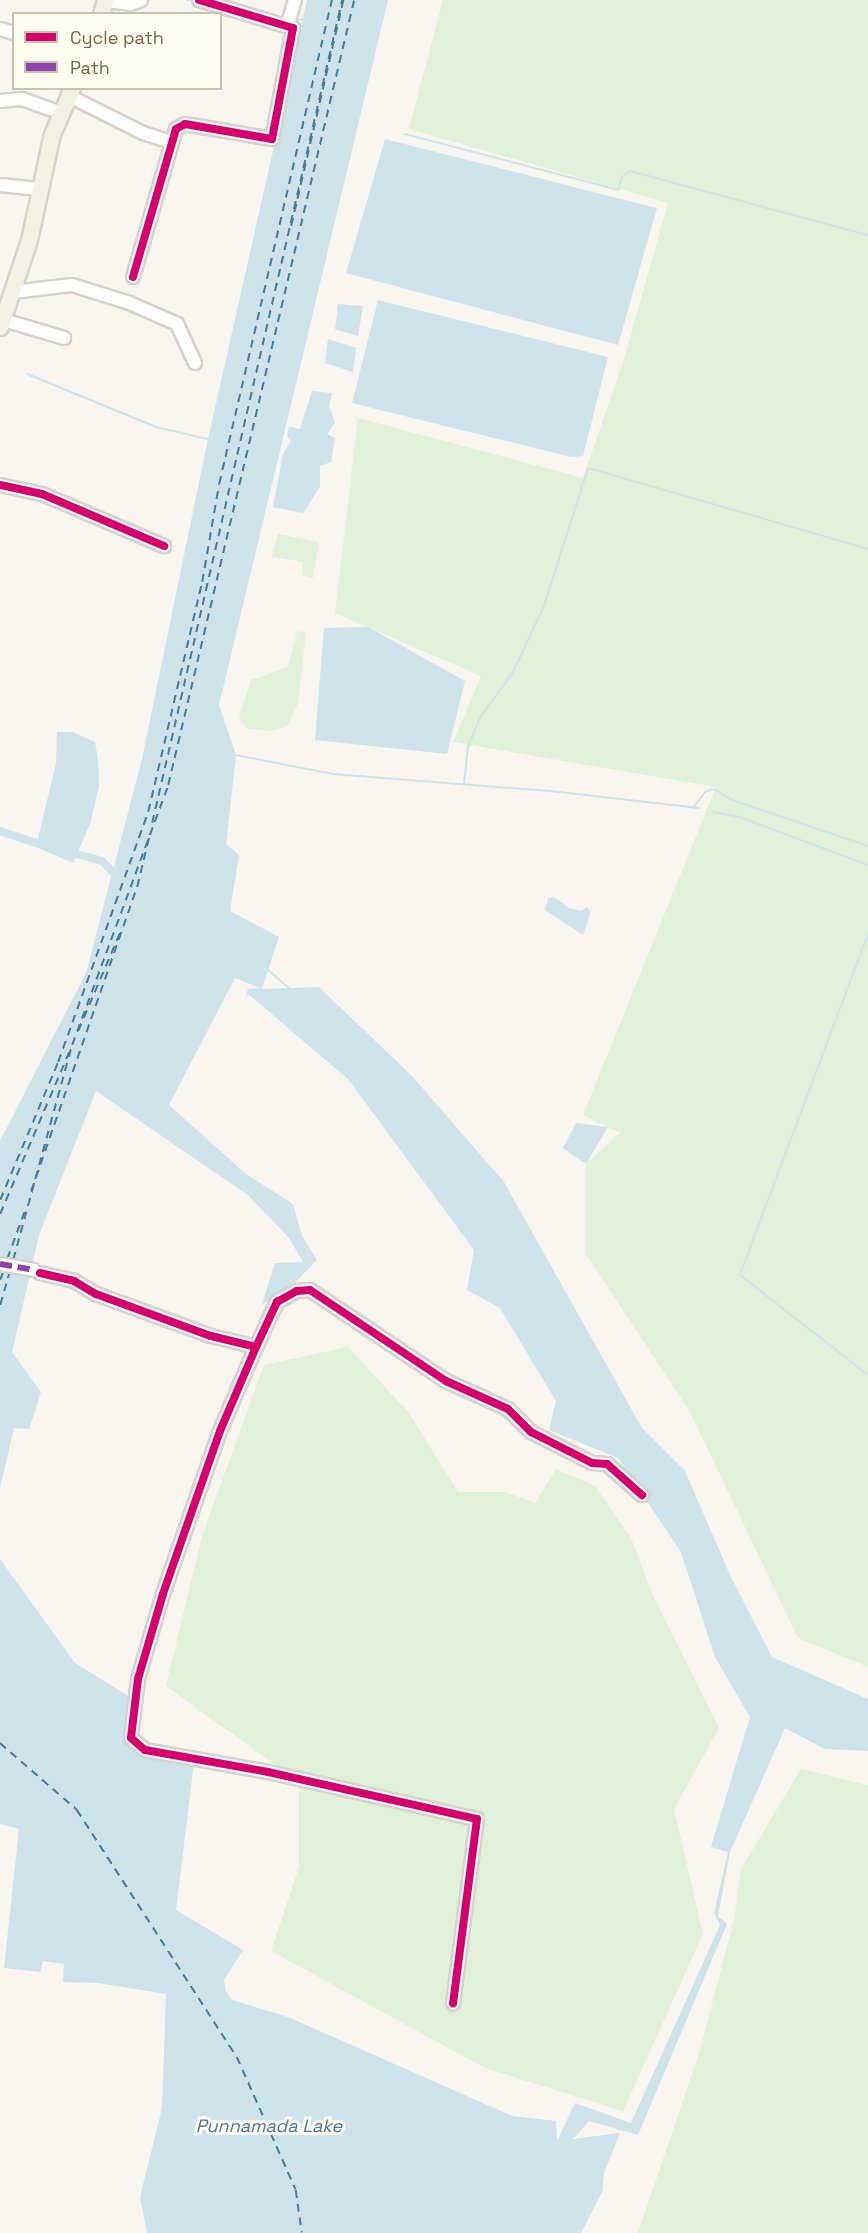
<!DOCTYPE html>
<style>
body{margin:0}
#map{position:relative;width:868px;height:2233px;overflow:hidden;background:#f8f6ee;font-family:"Space Grotesk",sans-serif}
div>[style]{position:absolute}
.green>*{inset:0;background:#e1f0d8}
.water>*{inset:0;background:#cee2ea}
.stream>*{height:2px;margin:-1px;padding:0 1px;transform-origin:1px;border-radius:1px;background:#cee2ea}
.canal>*{height:8px;margin:-4px;padding:0 4px;transform-origin:4px;border-radius:4px;background:#cee2ea}
.ferry>*{height:1.5px;margin-top:-0.75px;transform-origin:0;background:repeating-linear-gradient(90deg,#477894 0 8px,transparent 0 14px)}
.roads{filter:drop-shadow(2px 0 #d6d2c9) drop-shadow(-2px 0 #d6d2c9) drop-shadow(0 2px #d6d2c9) drop-shadow(0 -2px #d6d2c9)}
.minor>*{height:12px;margin:-6px;padding:0 6px;transform-origin:6px;border-radius:6px;background:#fefefc}
.major>*{height:15px;margin:-7.5px;padding:0 7.5px;transform-origin:7.5px;border-radius:7.5px;background:#f3f1e6}
.quiet>*{height:6px;margin-top:-3px;transform-origin:0;background:repeating-linear-gradient(90deg,#8e44ad 0 12px,transparent 0 18px)}
.cycleway>*{height:8px;margin:-4px;padding:0 4px;transform-origin:4px;border-radius:4px;background:#d6006c}
span{translate:-50% -50%;white-space:nowrap;text-align:center;line-height:1.15;-webkit-text-stroke:6px #fffcf0;paint-order:stroke}
.water-label{font-size:18px;color:#477894;font-style:italic}
.legend{position:absolute;left:12px;top:12px;width:210px;height:78px;box-sizing:border-box;background:#fffcf0;border:2px solid #c9c0ae;margin:0;padding:8px 10px;list-style:none;font-size:18px;color:#79654b}
.legend li{display:flex;align-items:center;gap:12px;height:30px}
.legend b{width:30px;border:2px solid #c9c0ae}
</style>
<div id="map">
<div class="green">
<i style="clip-path:polygon(443px 0,868px 0,868px 1667px,798px 1638px,690px 1412px,586px 1254px,586px 1164px,620px 1133px,583px 1115px,716px 787px,453px 742px,481px 676px,335px 613px,358px 418px,583px 478px,625px 356px,668px 203px,409px 129px)"></i>
<i style="clip-path:polygon(278px 534px,319px 542px,313px 578px,302px 575px,303px 562px,272px 557px)"></i>
<i style="clip-path:polygon(306px 631px,298px 703px,287px 727px,272px 731px,247px 729px,239px 718px,251px 680px,288px 667px,297px 632px)"></i>
<i style="clip-path:polygon(348px 1347px,409px 1413px,458px 1492px,505px 1492px,535px 1503px,556px 1469px,595px 1486px,631px 1538px,652px 1593px,719px 1728px,674px 1809px,703px 1934px,623px 2111px,485px 2068px,271px 1951px,299px 1867px,299px 1777px,274px 1764px,166px 1686px,202px 1536px,264px 1365px)"></i>
<i style="clip-path:polygon(801px 1769px,868px 1785px,868px 2233px,638px 2233px,700px 2050px,734px 1920px,741px 1869px)"></i>
</div>
<div class="water">
<i style="clip-path:polygon(307px 0,388px 0,219px 705px,236px 755px,226px 844px,239px 855px,230px 911px,279px 937px,262px 989px,319px 987px,412px 1076px,504px 1182px,642px 1428px,685px 1471px,730px 1575px,772px 1657px,868px 1699px,868px 1751px,825px 1749px,785px 1728px,730px 1852px,718px 1916px,727px 1924px,638px 2135px,589px 2121px,573px 2139px,620px 2133px,604px 2173px,602px 2192px,581px 2233px,147px 2233px,140px 2197px,162px 2108px,166px 1994px,98px 1983px,63px 1982px,64px 1964px,43px 1961px,40px 1972px,4px 1968px,19px 1829px,0 1824px,0 1559px,75px 1663px,130px 1697px,126px 1746px,194px 1762px,176px 1910px,243px 1950px,224px 1980px,226px 1991px,232px 2000px,288px 2017px,512px 2116px,556px 2121px,557px 2141px,575px 2103px,631px 2123px,720px 1925px,714px 1913px,728px 1852px,711px 1847px,750px 1717px,715px 1657px,681px 1552px,618px 1458px,549px 1430px,556px 1401px,500px 1308px,467px 1290px,474px 1250px,348px 1079px,248px 994px,245px 999px,248px 989px,260px 988px,235px 978px,169px 1105px,246px 1174px,293px 1204px,302px 1236px,317px 1260px,282px 1296px,262px 1304px,275px 1263px,303px 1262px,289px 1238px,248px 1195px,96px 1091px,39px 1235px,12px 1352px,41px 1392px,29px 1429px,14px 1428px,0 1488px,0 1141px,86px 973px,142px 759px,208px 439px)"></i>
<i style="clip-path:polygon(385px 139px,657px 208px,618px 345px,346px 273px)"></i>
<i style="clip-path:polygon(378px 300px,608px 357px,583px 456px,571px 457px,352px 403px)"></i>
<i style="clip-path:polygon(338px 304px,363px 306px,358px 336px,335px 329px)"></i>
<i style="clip-path:polygon(328px 339px,356px 348px,353px 372px,325px 363px)"></i>
<i style="clip-path:polygon(312px 391px,332px 393px,329px 406px,335px 423px,327px 434px,335px 438px,331px 462px,320px 466px,320px 487px,303px 513px,273px 507px,283px 454px,291px 441px,287px 436px,289px 427px,300px 429px)"></i>
<i style="clip-path:polygon(368px 627px,465px 681px,447px 754px,315px 740px,324px 628px)"></i>
<i style="clip-path:polygon(57px 732px,73px 732px,95px 742px,98px 759px,99px 786px,90px 824px,73px 863px,36px 847px,56px 763px)"></i>
<i style="clip-path:polygon(554px 897px,569px 908px,581px 911px,588px 907px,590px 913px,583px 935px,545px 910px,548px 898px)"></i>
<i style="clip-path:polygon(576px 1123px,608px 1127px,586px 1164px,563px 1148px)"></i>
</div>
<div class="stream">
<i style="left:187px;top:0;width:7px;rotate:8deg"></i>
<i style="left:294px;top:19px;width:9px;rotate:6deg"></i>
<i style="left:405px;top:134px;width:220px;rotate:14.7deg"></i>
<i style="left:618px;top:190px;width:14px;rotate:-73deg"></i>
<i style="left:622px;top:177px;width:10px;rotate:-37deg"></i>
<i style="left:630px;top:171px;width:246px;rotate:15.1deg"></i>
<i style="left:27px;top:374px;width:139px;rotate:22.3deg"></i>
<i style="left:156px;top:427px;width:53px;rotate:13deg"></i>
<i style="left:236px;top:755px;width:99px;rotate:11.1deg"></i>
<i style="left:333px;top:774px;width:218px;rotate:4.5deg"></i>
<i style="left:550px;top:791px;width:150px;rotate:6.5deg"></i>
<i style="left:464px;top:784px;width:37px;rotate:-84deg"></i>
<i style="left:468px;top:747px;width:31px;rotate:-68deg"></i>
<i style="left:480px;top:718px;width:57px;rotate:-54.3deg"></i>
<i style="left:513px;top:672px;width:73px;rotate:-64.8deg"></i>
<i style="left:544px;top:606px;width:145px;rotate:-72.3deg"></i>
<i style="left:588px;top:468px;width:291px;rotate:16.1deg"></i>
<i style="left:693px;top:808px;width:20px;rotate:-53deg"></i>
<i style="left:705px;top:792px;width:9px;rotate:-18deg"></i>
<i style="left:714px;top:789px;width:21px;rotate:31deg"></i>
<i style="left:732px;top:800px;width:144px;rotate:18.7deg"></i>
<i style="left:712px;top:812px;width:27px;rotate:10deg"></i>
<i style="left:739px;top:817px;width:138px;rotate:20.4deg"></i>
<i style="left:868px;top:934px;width:364px;rotate:110.6deg"></i>
<i style="left:740px;top:1275px;width:162px;rotate:38deg"></i>
<i style="left:266px;top:968px;width:30px;rotate:41deg"></i>
</div>
<div class="canal">
<i style="left:0;top:831px;width:51px;rotate:18.4deg"></i>
<i style="left:69px;top:852px;width:34px;rotate:15deg"></i>
<i style="left:102px;top:861px;width:23px;rotate:45deg"></i>
</div>
<div class="ferry">
<i style="left:291px;top:226px;width:232px;rotate:-77deg"></i>
<i style="left:152px;top:823px;width:845px;rotate:-77deg"></i>
<i style="left:78px;top:1031px;width:112px;rotate:-66.9deg"></i>
<i style="left:31px;top:1191px;width:322px;rotate:-70.8deg"></i>
<i style="left:137px;top:887px;width:51px;rotate:-76.5deg"></i>
<i style="left:0;top:1200px;width:150px;rotate:-67.2deg"></i>
<i style="left:58px;top:1062px;width:266px;rotate:-70.2deg"></i>
<i style="left:148px;top:812px;width:236px;rotate:-76.8deg"></i>
<i style="left:202px;top:582px;width:99px;rotate:-80.2deg"></i>
<i style="left:219px;top:484px;width:497px;rotate:-76.9deg"></i>
<i style="left:0;top:1214px;width:176px;rotate:-66.9deg"></i>
<i style="left:7px;top:1259px;width:52px;rotate:-69.8deg"></i>
<i style="left:13px;top:1260px;width:223px;rotate:-74.7deg"></i>
<i style="left:72px;top:1045px;width:277px;rotate:-69.7deg"></i>
<i style="left:168px;top:785px;width:807px;rotate:-76.67deg"></i>
<i style="left:0;top:1280px;width:12px;rotate:-70deg"></i>
<i style="left:0;top:1305px;width:35px;rotate:-74deg"></i>
<i style="left:0;top:1743px;width:102px;rotate:41deg"></i>
<i style="left:77px;top:1810px;width:294px;rotate:57.1deg"></i>
<i style="left:237px;top:2057px;width:145px;rotate:66.1deg"></i>
<i style="left:296px;top:2190px;width:43px;rotate:82.1deg"></i>
</div>
<div class="roads">
<div class="minor">
<i style="left:104px;top:1px;width:27px;rotate:6deg"></i>
<i style="left:131px;top:4px;width:11px;rotate:-22deg"></i>
<i style="left:288px;top:24px;width:25px;rotate:-74deg"></i>
<i style="left:0;top:29px;width:15px;rotate:16deg"></i>
<i style="left:69px;top:96px;width:83px;rotate:26.6deg"></i>
<i style="left:143px;top:133px;width:28px;rotate:18deg"></i>
<i style="left:0;top:101px;width:22px;rotate:-5deg"></i>
<i style="left:22px;top:99px;width:41px;rotate:19.7deg"></i>
<i style="left:0;top:185px;width:39px;rotate:6deg"></i>
<i style="left:133px;top:277px;width:154px;rotate:-73.8deg"></i>
<i style="left:176px;top:129px;width:10px;rotate:-29deg"></i>
<i style="left:185px;top:124px;width:88px;rotate:9.8deg"></i>
<i style="left:272px;top:139px;width:113px;rotate:-79.3deg"></i>
<i style="left:293px;top:28px;width:98px;rotate:-163.4deg"></i>
<i style="left:13px;top:292px;width:59px;rotate:-6.8deg"></i>
<i style="left:72px;top:285px;width:58px;rotate:17.2deg"></i>
<i style="left:127px;top:302px;width:55px;rotate:23.7deg"></i>
<i style="left:177px;top:324px;width:43px;rotate:65.2deg"></i>
<i style="left:0;top:319px;width:67px;rotate:16.5deg"></i>
<i style="left:0;top:485px;width:43px;rotate:12.1deg"></i>
<i style="left:42px;top:494px;width:133px;rotate:23.1deg"></i>
<i style="left:0;top:1264px;width:34px;rotate:10deg"></i>
<i style="left:40px;top:1273px;width:35px;rotate:13deg"></i>
<i style="left:74px;top:1281px;width:26px;rotate:31deg"></i>
<i style="left:96px;top:1294px;width:122px;rotate:20.1deg"></i>
<i style="left:211px;top:1336px;width:46px;rotate:13.7deg"></i>
<i style="left:256px;top:1347px;width:91px;rotate:113.2deg"></i>
<i style="left:220px;top:1431px;width:173px;rotate:109.3deg"></i>
<i style="left:163px;top:1594px;width:89px;rotate:106.4deg"></i>
<i style="left:138px;top:1679px;width:59px;rotate:96.8deg"></i>
<i style="left:131px;top:1738px;width:18px;rotate:41deg"></i>
<i style="left:145px;top:1750px;width:125px;rotate:10.1deg"></i>
<i style="left:268px;top:1772px;width:214px;rotate:12.7deg"></i>
<i style="left:477px;top:1819px;width:186px;rotate:97.4deg"></i>
<i style="left:256px;top:1347px;width:50px;rotate:-65deg"></i>
<i style="left:277px;top:1302px;width:23px;rotate:-29deg"></i>
<i style="left:297px;top:1291px;width:13px;rotate:-4deg"></i>
<i style="left:310px;top:1290px;width:164px;rotate:33.8deg"></i>
<i style="left:446px;top:1381px;width:68px;rotate:24.3deg"></i>
<i style="left:508px;top:1409px;width:33px;rotate:45deg"></i>
<i style="left:531px;top:1432px;width:68px;rotate:26.9deg"></i>
<i style="left:592px;top:1463px;width:15px;rotate:4deg"></i>
<i style="left:607px;top:1464px;width:47px;rotate:41.5deg"></i>
</div>
<div class="major">
<i style="left:101px;top:14px;width:15px;rotate:-74deg"></i>
<i style="left:0;top:327px;width:92px;rotate:-71.6deg"></i>
<i style="left:29px;top:240px;width:108px;rotate:-77.8deg"></i>
<i style="left:52px;top:134px;width:50px;rotate:-66.5deg"></i>
</div>
</div>
<div class="quiet">
<i style="left:0;top:1264px;width:34px;rotate:10deg"></i>
</div>
<div class="cycleway">
<i style="left:133px;top:277px;width:154px;rotate:-73.8deg"></i>
<i style="left:176px;top:129px;width:10px;rotate:-29deg"></i>
<i style="left:185px;top:124px;width:88px;rotate:9.8deg"></i>
<i style="left:272px;top:139px;width:113px;rotate:-79.3deg"></i>
<i style="left:293px;top:28px;width:98px;rotate:-163.4deg"></i>
<i style="left:0;top:485px;width:43px;rotate:12.1deg"></i>
<i style="left:42px;top:494px;width:133px;rotate:23.1deg"></i>
<i style="left:40px;top:1273px;width:35px;rotate:13deg"></i>
<i style="left:74px;top:1281px;width:26px;rotate:31deg"></i>
<i style="left:96px;top:1294px;width:122px;rotate:20.1deg"></i>
<i style="left:211px;top:1336px;width:46px;rotate:13.7deg"></i>
<i style="left:256px;top:1347px;width:91px;rotate:113.2deg"></i>
<i style="left:220px;top:1431px;width:173px;rotate:109.3deg"></i>
<i style="left:163px;top:1594px;width:89px;rotate:106.4deg"></i>
<i style="left:138px;top:1679px;width:59px;rotate:96.8deg"></i>
<i style="left:131px;top:1738px;width:18px;rotate:41deg"></i>
<i style="left:145px;top:1750px;width:125px;rotate:10.1deg"></i>
<i style="left:268px;top:1772px;width:214px;rotate:12.7deg"></i>
<i style="left:477px;top:1819px;width:186px;rotate:97.4deg"></i>
<i style="left:256px;top:1347px;width:50px;rotate:-65deg"></i>
<i style="left:277px;top:1302px;width:23px;rotate:-29deg"></i>
<i style="left:297px;top:1291px;width:13px;rotate:-4deg"></i>
<i style="left:310px;top:1290px;width:164px;rotate:33.8deg"></i>
<i style="left:446px;top:1381px;width:68px;rotate:24.3deg"></i>
<i style="left:508px;top:1409px;width:33px;rotate:45deg"></i>
<i style="left:531px;top:1432px;width:68px;rotate:26.9deg"></i>
<i style="left:592px;top:1463px;width:15px;rotate:4deg"></i>
<i style="left:607px;top:1464px;width:47px;rotate:41.5deg"></i>
</div>
<div class="water-label">
<span style="left:269px;top:2126px">Punnamada Lake</span>
</div>
<ul class="legend">
<li><b style="height:8px;background:#d6006c"></b>Cycle path</li>
<li><b style="height:8px;background:#8e44ad"></b>Path</li>
</ul>
</div>
